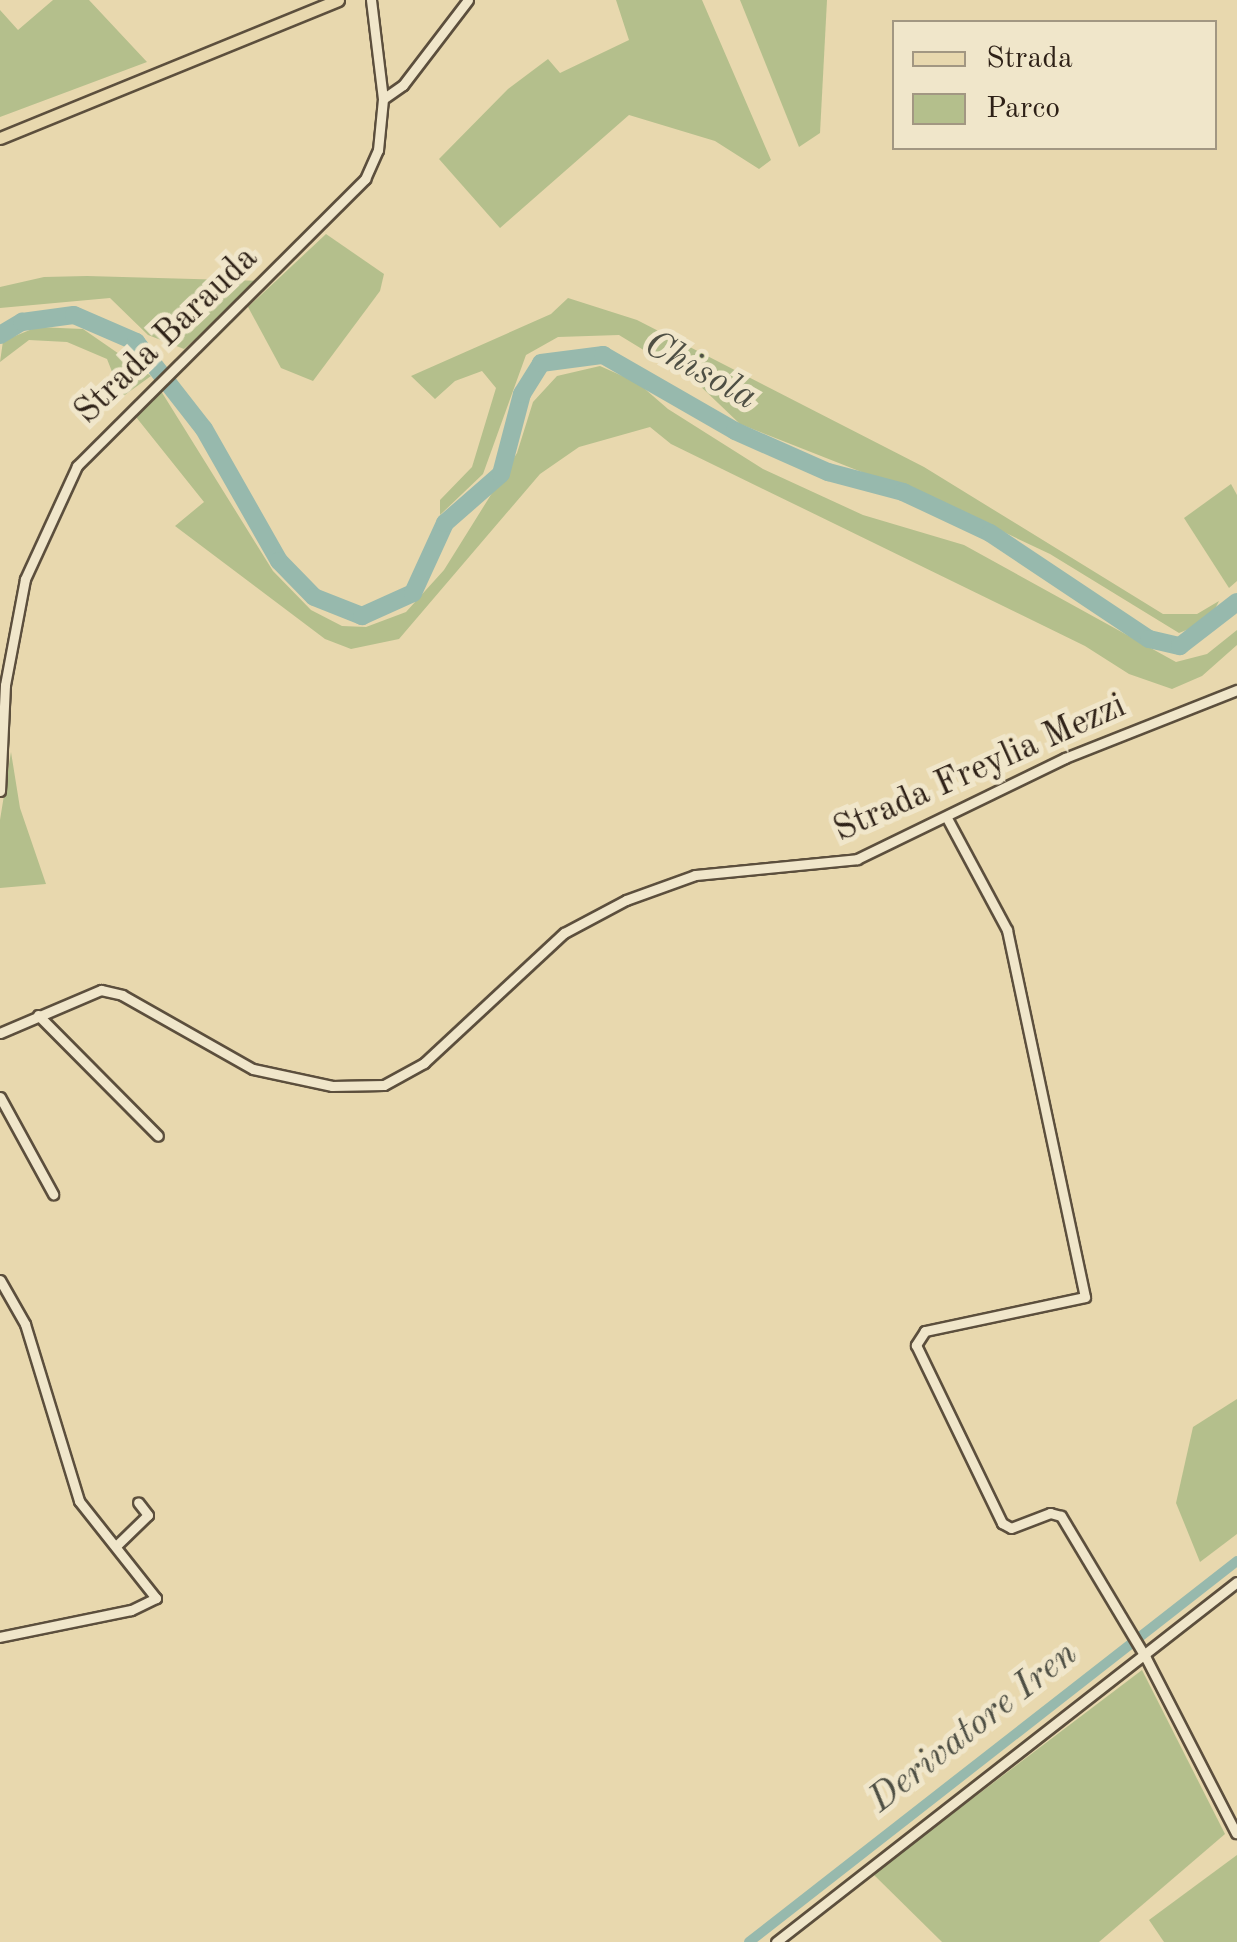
<!DOCTYPE html>
<style>
body{margin:0}
#map{position:relative;width:1237px;height:1942px;overflow:hidden;background:#e8d8ae;font-family:"Old Standard TT",serif}
div>[style]{position:absolute}
.green>*{inset:0;background:#b4bf8c}
.canal>*{height:10px;margin:-5px;padding:0 5px;transform-origin:5px;border-radius:5px;background:#97b9ad}
.river>*{height:18px;margin:-9px;padding:0 9px;transform-origin:9px;border-radius:9px;background:#97b9ad}
.roads{filter:drop-shadow(2px 0 #5c4f3d) drop-shadow(-2px 0 #5c4f3d) drop-shadow(0 2px #5c4f3d) drop-shadow(0 -2px #5c4f3d)}
.minor>*{height:9px;margin:-4.5px;padding:0 4.5px;transform-origin:4.5px;border-radius:4.5px;background:#f0e6ca}
.major>*{height:11px;margin:-5.5px;padding:0 5.5px;transform-origin:5.5px;border-radius:5.5px;background:#e8d8ae}
span{translate:-50% -50%;white-space:nowrap;text-align:center;line-height:1.15;-webkit-text-stroke:10px #f0e6ca;paint-order:stroke}
.street-label{font-size:35px;color:#2e2117}
.water-label{font-size:38px;color:#4e4f44;font-style:italic}
.legend{position:absolute;left:892px;top:20px;width:325px;height:130px;box-sizing:border-box;background:#f0e6ca;border:2px solid #a29782;margin:0;padding:12px 18px;list-style:none;font-size:30px;color:#2e2117}
.legend li{display:flex;align-items:center;gap:20px;height:50px}
.legend b{width:50px;border:2px solid #a29782}
</style>
<div id="map">
<div class="green">
<i style="clip-path:polygon(53px 0,89px 0,147px 62px,0 117px,0 10px,18px 30px)"></i>
<i style="clip-path:polygon(616px 0,702px 0,771px 160px,759px 169px,715px 141px,629px 115px,500px 228px,439px 159px,508px 89px,548px 59px,560px 73px,629px 40px)"></i>
<i style="clip-path:polygon(740px 0,827px 0,820px 133px,799px 147px)"></i>
<i style="clip-path:polygon(326px 234px,384px 274px,380px 291px,313px 381px,281px 368px,248px 307px)"></i>
<i style="clip-path:polygon(44px 277px,87px 276px,261px 281px,184px 349px,148px 335px,110px 298px,0 308px,0 287px)"></i>
<i style="clip-path:polygon(568px 298px,637px 320px,924px 467px,1163px 614px,1197px 614px,1219px 601px,1209px 621px,1179px 633px,1050px 554px,953px 508px,740px 424px,696px 382px,619px 335px,558px 337px,526px 355px,483px 474px,440px 515px,440px 500px,472px 467px,496px 388px,482px 371px,455px 381px,435px 399px,411px 376px,551px 314px)"></i>
<i style="clip-path:polygon(37px 327px,83px 329px,151px 376px,122px 397px,107px 359px,67px 342px,29px 340px,0 362px,3px 341px)"></i>
<i style="clip-path:polygon(600px 366px,638px 383px,668px 409px,763px 469px,863px 515px,964px 545px,1176px 662px,1207px 654px,1237px 630px,1237px 645px,1202px 676px,1172px 689px,1129px 674px,1085px 646px,671px 444px,650px 427px,579px 447px,540px 474px,399px 639px,351px 649px,325px 639px,175px 526px,204px 502px,136px 417px,161px 391px,273px 571px,311px 610px,342px 626px,366px 627px,406px 612px,444px 570px,517px 453px,533px 402px,557px 376px)"></i>
<i style="clip-path:polygon(1231px 484px,1237px 495px,1237px 581px,1229px 588px,1184px 518px)"></i>
<i style="clip-path:polygon(11px 752px,20px 808px,46px 884px,0 888px,0 820px)"></i>
<i style="clip-path:polygon(1237px 1399px,1237px 1534px,1200px 1562px,1176px 1503px,1193px 1427px)"></i>
<i style="clip-path:polygon(1142px 1670px,1225px 1834px,1099px 1942px,942px 1942px,873px 1874px)"></i>
<i style="clip-path:polygon(1237px 1855px,1237px 1942px,1164px 1942px,1149px 1920px)"></i>
</div>
<div class="canal">
<i style="left:749px;top:1942px;width:619px;rotate:-37.98deg"></i>
</div>
<div class="river">
<i style="left:0;top:335px;width:26px;rotate:-31deg"></i>
<i style="left:22px;top:322px;width:52px;rotate:-7.7deg"></i>
<i style="left:74px;top:315px;width:68px;rotate:23.5deg"></i>
<i style="left:136px;top:342px;width:110px;rotate:52deg"></i>
<i style="left:204px;top:429px;width:152px;rotate:60.4deg"></i>
<i style="left:279px;top:561px;width:50px;rotate:45.8deg"></i>
<i style="left:314px;top:597px;width:52px;rotate:21.6deg"></i>
<i style="left:362px;top:616px;width:56px;rotate:-24.3deg"></i>
<i style="left:413px;top:593px;width:77px;rotate:-65.4deg"></i>
<i style="left:445px;top:523px;width:74px;rotate:-41.2deg"></i>
<i style="left:501px;top:474px;width:83px;rotate:-75.3deg"></i>
<i style="left:522px;top:394px;width:36px;rotate:-58deg"></i>
<i style="left:541px;top:363px;width:63px;rotate:-7.4deg"></i>
<i style="left:603px;top:355px;width:152px;rotate:29.9deg"></i>
<i style="left:735px;top:431px;width:102px;rotate:23.8deg"></i>
<i style="left:828px;top:472px;width:78px;rotate:14.9deg"></i>
<i style="left:903px;top:492px;width:96px;rotate:25.2deg"></i>
<i style="left:990px;top:533px;width:191px;rotate:33.7deg"></i>
<i style="left:1149px;top:639px;width:32px;rotate:13deg"></i>
<i style="left:1180px;top:646px;width:72px;rotate:-37.7deg"></i>
</div>
<div class="roads">
<div class="minor">
<i style="left:383px;top:99px;width:24px;rotate:-35deg"></i>
<i style="left:403px;top:85px;width:107px;rotate:-52.6deg"></i>
<i style="left:0;top:791px;width:106px;rotate:-87.3deg"></i>
<i style="left:5px;top:685px;width:108px;rotate:-79.3deg"></i>
<i style="left:25px;top:579px;width:124px;rotate:-65.3deg"></i>
<i style="left:77px;top:466px;width:407px;rotate:-44.9deg"></i>
<i style="left:365px;top:179px;width:32px;rotate:-66deg"></i>
<i style="left:378px;top:150px;width:51px;rotate:-84.4deg"></i>
<i style="left:383px;top:99px;width:100px;rotate:-96.9deg"></i>
<i style="left:947px;top:818px;width:127px;rotate:61.8deg"></i>
<i style="left:1007px;top:930px;width:375px;rotate:78deg"></i>
<i style="left:1085px;top:1297px;width:164px;rotate:168deg"></i>
<i style="left:925px;top:1331px;width:17px;rotate:123deg"></i>
<i style="left:916px;top:1345px;width:198px;rotate:64.2deg"></i>
<i style="left:1002px;top:1523px;width:10px;rotate:29deg"></i>
<i style="left:1011px;top:1528px;width:42px;rotate:-21deg"></i>
<i style="left:1050px;top:1513px;width:11px;rotate:15deg"></i>
<i style="left:1061px;top:1516px;width:165px;rotate:59.1deg"></i>
<i style="left:1146px;top:1658px;width:197px;rotate:62.8deg"></i>
<i style="left:38px;top:1015px;width:170px;rotate:45.2deg"></i>
<i style="left:0;top:1033px;width:110px;rotate:-23.1deg"></i>
<i style="left:101px;top:990px;width:22px;rotate:13deg"></i>
<i style="left:122px;top:995px;width:150px;rotate:29.5deg"></i>
<i style="left:253px;top:1069px;width:81px;rotate:12.1deg"></i>
<i style="left:332px;top:1086px;width:52px;rotate:-1.1deg"></i>
<i style="left:384px;top:1085px;width:46px;rotate:-28.8deg"></i>
<i style="left:424px;top:1063px;width:191px;rotate:-42.9deg"></i>
<i style="left:564px;top:933px;width:70px;rotate:-28deg"></i>
<i style="left:626px;top:900px;width:73px;rotate:-19.9deg"></i>
<i style="left:695px;top:875px;width:163px;rotate:-5.6deg"></i>
<i style="left:857px;top:859px;width:231px;rotate:-25.9deg"></i>
<i style="left:1065px;top:758px;width:185px;rotate:-21.6deg"></i>
<i style="left:0;top:1097px;width:111px;rotate:61.3deg"></i>
<i style="left:0;top:1280px;width:51px;rotate:60.4deg"></i>
<i style="left:25px;top:1324px;width:185px;rotate:73deg"></i>
<i style="left:79px;top:1501px;width:124px;rotate:51.6deg"></i>
<i style="left:156px;top:1598px;width:28px;rotate:154deg"></i>
<i style="left:131px;top:1610px;width:134px;rotate:168.4deg"></i>
<i style="left:117px;top:1545px;width:43px;rotate:-44.1deg"></i>
<i style="left:148px;top:1515px;width:16px;rotate:-128deg"></i>
<i style="left:776px;top:1942px;width:585px;rotate:-37.99deg"></i>
</div>
<div class="major">
<i style="left:0;top:138px;width:365px;rotate:-22.2deg"></i>
</div>
</div>
<div class="street-label">
<span style="left:167px;top:336px;rotate:-44deg">Strada Barauda</span>
<span style="left:980px;top:769px;rotate:-24deg">Strada Freylia Mezzi</span>
</div>
<div class="water-label">
<span style="left:700px;top:372px;rotate:29deg">Chisola</span>
<span style="left:974px;top:1728px;rotate:-38deg">Derivatore Iren</span>
</div>
<ul class="legend">
<li><b style="height:12px;background:#e8d8ae"></b>Strada</li>
<li><b style="height:28px;background:#b4bf8c"></b>Parco</li>
</ul>
</div>
